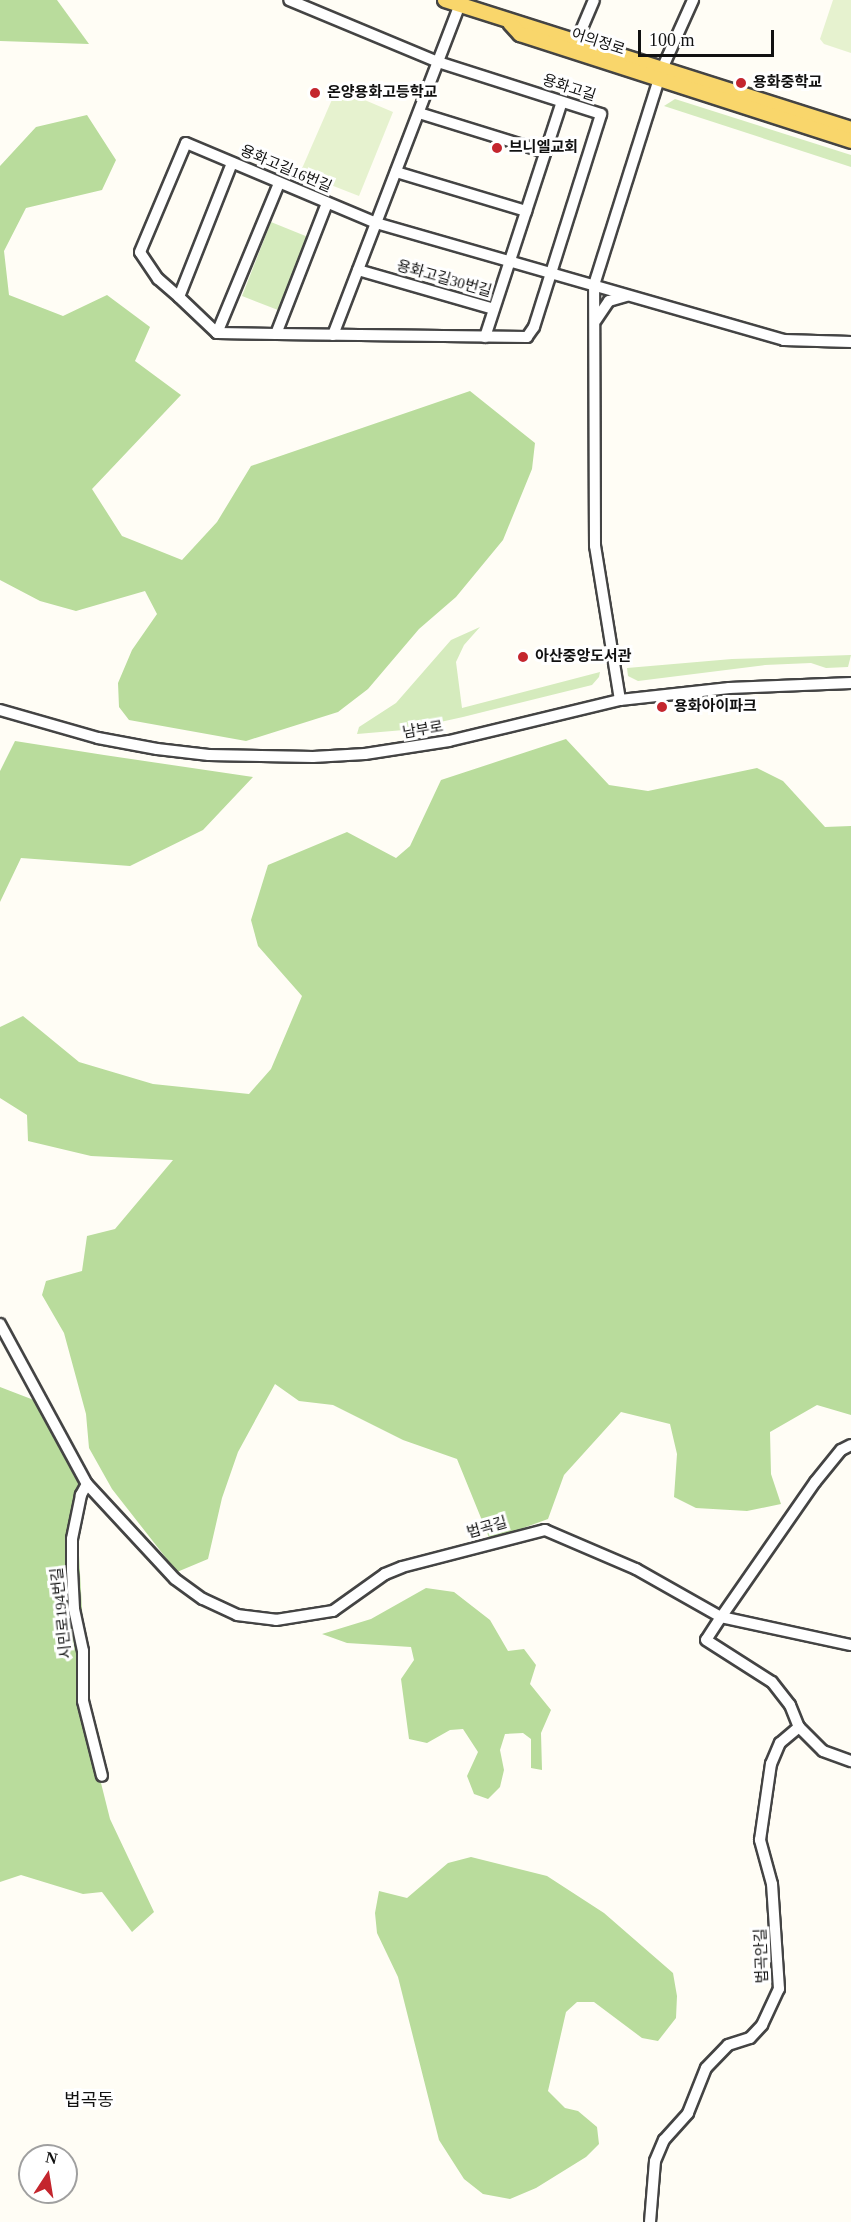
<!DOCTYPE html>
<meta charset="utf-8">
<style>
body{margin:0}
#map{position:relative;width:851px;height:2222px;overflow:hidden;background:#fffdf5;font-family:"Times New Roman","Noto Sans KR",serif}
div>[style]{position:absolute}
.green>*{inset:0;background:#d5ebbd}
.forest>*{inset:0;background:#b9dc9c}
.pitch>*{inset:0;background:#e6f2cf}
.roads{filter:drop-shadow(2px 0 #444) drop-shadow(-2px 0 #444) drop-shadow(0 2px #444) drop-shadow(0 -2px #444)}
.minor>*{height:10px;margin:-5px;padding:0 5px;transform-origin:5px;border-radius:5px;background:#fff}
.major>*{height:14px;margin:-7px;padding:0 7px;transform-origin:7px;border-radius:7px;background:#f9d66b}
.dots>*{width:16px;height:16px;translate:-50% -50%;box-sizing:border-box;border:3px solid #fff;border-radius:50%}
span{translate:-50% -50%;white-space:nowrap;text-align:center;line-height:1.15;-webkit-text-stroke:6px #fff;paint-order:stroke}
.street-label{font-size:15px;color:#111}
.poi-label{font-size:15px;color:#111;font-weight:700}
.left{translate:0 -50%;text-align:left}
.quarter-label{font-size:18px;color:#111}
.north{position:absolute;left:18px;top:2144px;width:60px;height:60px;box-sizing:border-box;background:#fff;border:2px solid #a0a0a0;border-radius:50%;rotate:12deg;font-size:16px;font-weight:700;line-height:24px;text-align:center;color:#111}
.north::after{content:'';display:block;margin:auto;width:21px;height:27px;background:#c4262e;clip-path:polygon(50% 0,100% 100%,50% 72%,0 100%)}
.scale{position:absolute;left:638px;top:30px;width:136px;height:27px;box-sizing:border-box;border:3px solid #111;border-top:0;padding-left:8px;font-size:18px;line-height:21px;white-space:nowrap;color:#111;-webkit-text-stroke:4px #fff;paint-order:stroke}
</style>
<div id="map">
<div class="green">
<i style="clip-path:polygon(675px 99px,851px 155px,851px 167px,664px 106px)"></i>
<i style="clip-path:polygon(271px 222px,308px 237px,278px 310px,242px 296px)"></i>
<i style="clip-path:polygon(480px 627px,464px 645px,456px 662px,462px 708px,600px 672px,599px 677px,592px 685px,463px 717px,404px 730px,357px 734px,359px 727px,396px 703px,451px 640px)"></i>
<i style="clip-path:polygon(851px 655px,848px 667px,826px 668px,811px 663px,765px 665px,638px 681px,628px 676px,627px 668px,732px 659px)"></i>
</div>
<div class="forest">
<i style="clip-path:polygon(0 0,57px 0,89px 44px,0 41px)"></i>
<i style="clip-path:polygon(87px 115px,116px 160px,102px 190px,26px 208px,4px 251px,9px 295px,63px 316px,107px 295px,150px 327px,135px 361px,181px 395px,92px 489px,122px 536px,182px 560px,217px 522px,251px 466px,470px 391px,535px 443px,532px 469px,503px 540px,456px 597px,419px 629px,368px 689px,338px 712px,246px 741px,129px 720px,119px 707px,118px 683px,132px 650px,157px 614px,145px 591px,76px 611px,40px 601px,0 580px,0 166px,36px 127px)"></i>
<i style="clip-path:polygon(566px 739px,609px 785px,648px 791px,757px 768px,783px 781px,825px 827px,851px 826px,851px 1415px,817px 1405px,770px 1432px,771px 1474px,781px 1504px,747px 1511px,696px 1508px,674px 1497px,677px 1454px,670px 1424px,621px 1412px,564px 1475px,548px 1519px,490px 1540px,457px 1459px,403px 1440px,333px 1405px,299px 1401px,275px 1384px,238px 1452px,222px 1498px,208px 1559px,177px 1572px,112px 1489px,89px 1448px,86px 1414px,64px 1333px,42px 1295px,46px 1281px,82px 1271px,87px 1236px,115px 1229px,173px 1160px,91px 1156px,28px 1141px,27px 1115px,0 1098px,0 1027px,23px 1016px,79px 1062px,153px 1084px,249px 1094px,271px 1069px,302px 996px,258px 946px,251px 920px,268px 865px,347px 832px,396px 858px,410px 846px,441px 780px)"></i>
<i style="clip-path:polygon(15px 741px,104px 755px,253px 777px,203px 830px,130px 866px,21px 858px,0 902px,0 771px)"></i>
<i style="clip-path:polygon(0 1387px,39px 1402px,86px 1477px,77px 1519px,86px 1681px,95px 1759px,110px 1819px,154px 1912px,132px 1932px,102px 1892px,83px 1894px,21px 1875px,0 1882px)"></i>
<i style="clip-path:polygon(426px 1588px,454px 1592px,490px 1620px,508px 1651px,524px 1649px,536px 1665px,530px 1684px,551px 1710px,541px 1733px,542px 1770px,531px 1768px,531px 1739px,523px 1733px,505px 1734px,500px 1750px,504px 1770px,500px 1787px,488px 1799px,474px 1794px,467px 1776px,478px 1752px,463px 1729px,450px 1730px,427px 1743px,409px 1739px,401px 1679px,414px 1660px,411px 1647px,347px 1643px,322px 1634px,371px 1619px)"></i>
<i style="clip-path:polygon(471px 1857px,547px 1876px,604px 1913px,673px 1973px,677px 1996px,676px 2018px,658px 2041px,642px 2038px,594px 2002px,577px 2002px,566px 2012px,548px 2091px,565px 2108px,578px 2111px,597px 2127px,599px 2144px,586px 2157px,536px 2188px,510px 2199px,483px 2194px,464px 2179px,439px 2140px,398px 1977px,377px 1933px,375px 1913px,379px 1891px,407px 1898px,448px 1863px)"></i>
</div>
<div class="pitch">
<i style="clip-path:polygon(833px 0,851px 0,851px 53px,824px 44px,820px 39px)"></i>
<i style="clip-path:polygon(341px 90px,393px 112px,359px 196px,300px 173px,334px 95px)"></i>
</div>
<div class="roads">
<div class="minor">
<i style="left:577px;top:40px;width:43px;rotate:-67deg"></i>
<i style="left:419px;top:113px;width:132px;rotate:17.2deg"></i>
<i style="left:232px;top:163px;width:144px;rotate:111.6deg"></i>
<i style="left:179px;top:297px;width:28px;rotate:-139deg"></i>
<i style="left:158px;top:279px;width:32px;rotate:-124deg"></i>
<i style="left:140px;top:252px;width:118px;rotate:-67.1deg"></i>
<i style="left:186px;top:143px;width:206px;rotate:22.8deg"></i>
<i style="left:376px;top:223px;width:424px;rotate:16deg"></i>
<i style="left:784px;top:340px;width:67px;rotate:1.7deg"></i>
<i style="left:396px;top:172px;width:136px;rotate:16.7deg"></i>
<i style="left:358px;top:270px;width:141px;rotate:16deg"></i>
<i style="left:179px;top:297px;width:52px;rotate:43.5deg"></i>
<i style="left:217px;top:333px;width:59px;rotate:1deg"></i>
<i style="left:276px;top:334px;width:141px;rotate:-68.7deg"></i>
<i style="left:596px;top:320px;width:23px;rotate:-56deg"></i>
<i style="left:609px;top:301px;width:18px;rotate:-16deg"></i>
<i style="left:217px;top:333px;width:162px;rotate:-67.5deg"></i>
<i style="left:276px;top:334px;width:251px;rotate:0.7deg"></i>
<i style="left:527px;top:337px;width:12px;rotate:-55deg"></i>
<i style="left:534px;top:327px;width:223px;rotate:-72.5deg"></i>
<i style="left:601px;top:114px;width:171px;rotate:-162.3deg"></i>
<i style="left:438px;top:62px;width:161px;rotate:-157.4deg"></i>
<i style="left:333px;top:335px;width:352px;rotate:-69deg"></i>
<i style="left:485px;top:337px;width:247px;rotate:-71.9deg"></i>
<i style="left:620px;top:700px;width:156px;rotate:-99.2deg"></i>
<i style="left:595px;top:546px;width:261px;rotate:-90.2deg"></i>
<i style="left:594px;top:285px;width:226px;rotate:-72.5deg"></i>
<i style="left:662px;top:69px;width:76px;rotate:-65.8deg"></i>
<i style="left:0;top:710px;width:102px;rotate:15.9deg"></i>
<i style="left:98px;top:738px;width:60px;rotate:10.6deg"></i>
<i style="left:157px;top:749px;width:52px;rotate:6.6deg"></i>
<i style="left:209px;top:755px;width:104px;rotate:1.1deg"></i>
<i style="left:313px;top:757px;width:52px;rotate:-3.3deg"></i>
<i style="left:365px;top:754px;width:85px;rotate:-8.8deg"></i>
<i style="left:449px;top:741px;width:176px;rotate:-13.5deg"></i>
<i style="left:620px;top:700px;width:110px;rotate:-6.3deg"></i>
<i style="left:729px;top:688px;width:122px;rotate:-2.3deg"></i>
<i style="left:0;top:1324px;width:182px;rotate:61.5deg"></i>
<i style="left:87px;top:1484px;width:129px;rotate:47.2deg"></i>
<i style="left:175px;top:1579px;width:34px;rotate:36deg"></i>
<i style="left:203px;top:1599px;width:38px;rotate:25deg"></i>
<i style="left:237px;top:1615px;width:39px;rotate:7deg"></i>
<i style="left:276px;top:1620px;width:58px;rotate:-9deg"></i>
<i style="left:333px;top:1611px;width:64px;rotate:-35.4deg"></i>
<i style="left:385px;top:1574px;width:18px;rotate:-22deg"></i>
<i style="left:402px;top:1567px;width:148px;rotate:-14.5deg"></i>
<i style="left:545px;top:1530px;width:99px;rotate:23.2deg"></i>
<i style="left:636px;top:1569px;width:98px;rotate:29.5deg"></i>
<i style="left:721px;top:1617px;width:27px;rotate:123deg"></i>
<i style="left:706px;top:1640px;width:78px;rotate:32.5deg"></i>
<i style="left:772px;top:1682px;width:29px;rotate:52deg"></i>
<i style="left:790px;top:1705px;width:24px;rotate:68deg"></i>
<i style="left:799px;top:1727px;width:34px;rotate:45deg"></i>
<i style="left:823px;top:1751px;width:30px;rotate:20deg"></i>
<i style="left:851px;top:1445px;width:11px;rotate:153deg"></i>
<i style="left:841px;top:1450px;width:41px;rotate:129.1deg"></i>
<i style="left:815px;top:1482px;width:165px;rotate:124.8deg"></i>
<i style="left:721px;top:1617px;width:133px;rotate:12.2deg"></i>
<i style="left:87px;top:1484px;width:13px;rotate:119deg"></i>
<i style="left:81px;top:1495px;width:45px;rotate:101.6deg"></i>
<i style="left:72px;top:1539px;width:31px;rotate:90deg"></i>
<i style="left:72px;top:1570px;width:39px;rotate:87deg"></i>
<i style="left:74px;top:1609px;width:43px;rotate:77.9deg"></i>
<i style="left:83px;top:1651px;width:50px;rotate:90deg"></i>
<i style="left:83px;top:1701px;width:77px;rotate:75.8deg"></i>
<i style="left:650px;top:2222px;width:61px;rotate:-85.3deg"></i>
<i style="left:655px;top:2161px;width:23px;rotate:-67deg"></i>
<i style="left:664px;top:2140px;width:36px;rotate:-48deg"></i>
<i style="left:688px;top:2113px;width:48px;rotate:-68.2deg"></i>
<i style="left:706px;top:2068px;width:32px;rotate:-46deg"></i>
<i style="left:728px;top:2045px;width:23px;rotate:-18deg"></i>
<i style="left:750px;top:2038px;width:18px;rotate:-47deg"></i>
<i style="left:762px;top:2025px;width:40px;rotate:-65deg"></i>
<i style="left:779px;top:1989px;width:105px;rotate:-93.8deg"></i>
<i style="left:772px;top:1884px;width:46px;rotate:-105.3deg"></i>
<i style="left:760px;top:1840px;width:77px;rotate:-81.8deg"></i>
<i style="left:771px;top:1764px;width:23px;rotate:-67deg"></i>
<i style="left:780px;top:1743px;width:25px;rotate:-40deg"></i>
</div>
<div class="major">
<i style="left:445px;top:0;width:426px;rotate:17.6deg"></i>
<i style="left:510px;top:23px;width:15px;rotate:48deg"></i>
<i style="left:520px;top:34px;width:348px;rotate:17.9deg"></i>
</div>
</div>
<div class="dots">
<i style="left:741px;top:83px;background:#c4262e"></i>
<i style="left:315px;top:93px;background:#c4262e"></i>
<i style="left:497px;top:148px;background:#c4262e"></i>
<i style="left:523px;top:657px;background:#c4262e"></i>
<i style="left:662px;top:707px;background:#c4262e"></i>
</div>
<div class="street-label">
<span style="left:598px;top:42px;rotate:18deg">어의정로</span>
<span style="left:569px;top:88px;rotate:18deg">용화고길</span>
<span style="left:286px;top:169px;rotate:23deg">용화고길16번길</span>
<span style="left:444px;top:279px;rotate:16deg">용화고길30번길</span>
<span style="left:423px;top:730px;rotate:-10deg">남부로</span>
<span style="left:487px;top:1528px;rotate:-16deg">법곡길</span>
<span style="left:62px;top:1613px;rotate:-96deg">시민로194번길</span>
<span style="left:762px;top:1956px;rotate:-92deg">법곡안길</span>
</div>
<div class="poi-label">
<span class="left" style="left:753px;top:83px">용화중학교</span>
<span class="left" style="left:327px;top:93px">온양용화고등학교</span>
<span class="left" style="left:509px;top:148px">브니엘교회</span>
<span class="left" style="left:535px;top:657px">아산중앙도서관</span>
<span class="left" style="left:674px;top:707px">용화아이파크</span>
</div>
<div class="quarter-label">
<span style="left:89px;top:2100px">법곡동</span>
</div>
<div class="north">N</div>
<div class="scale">100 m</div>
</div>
